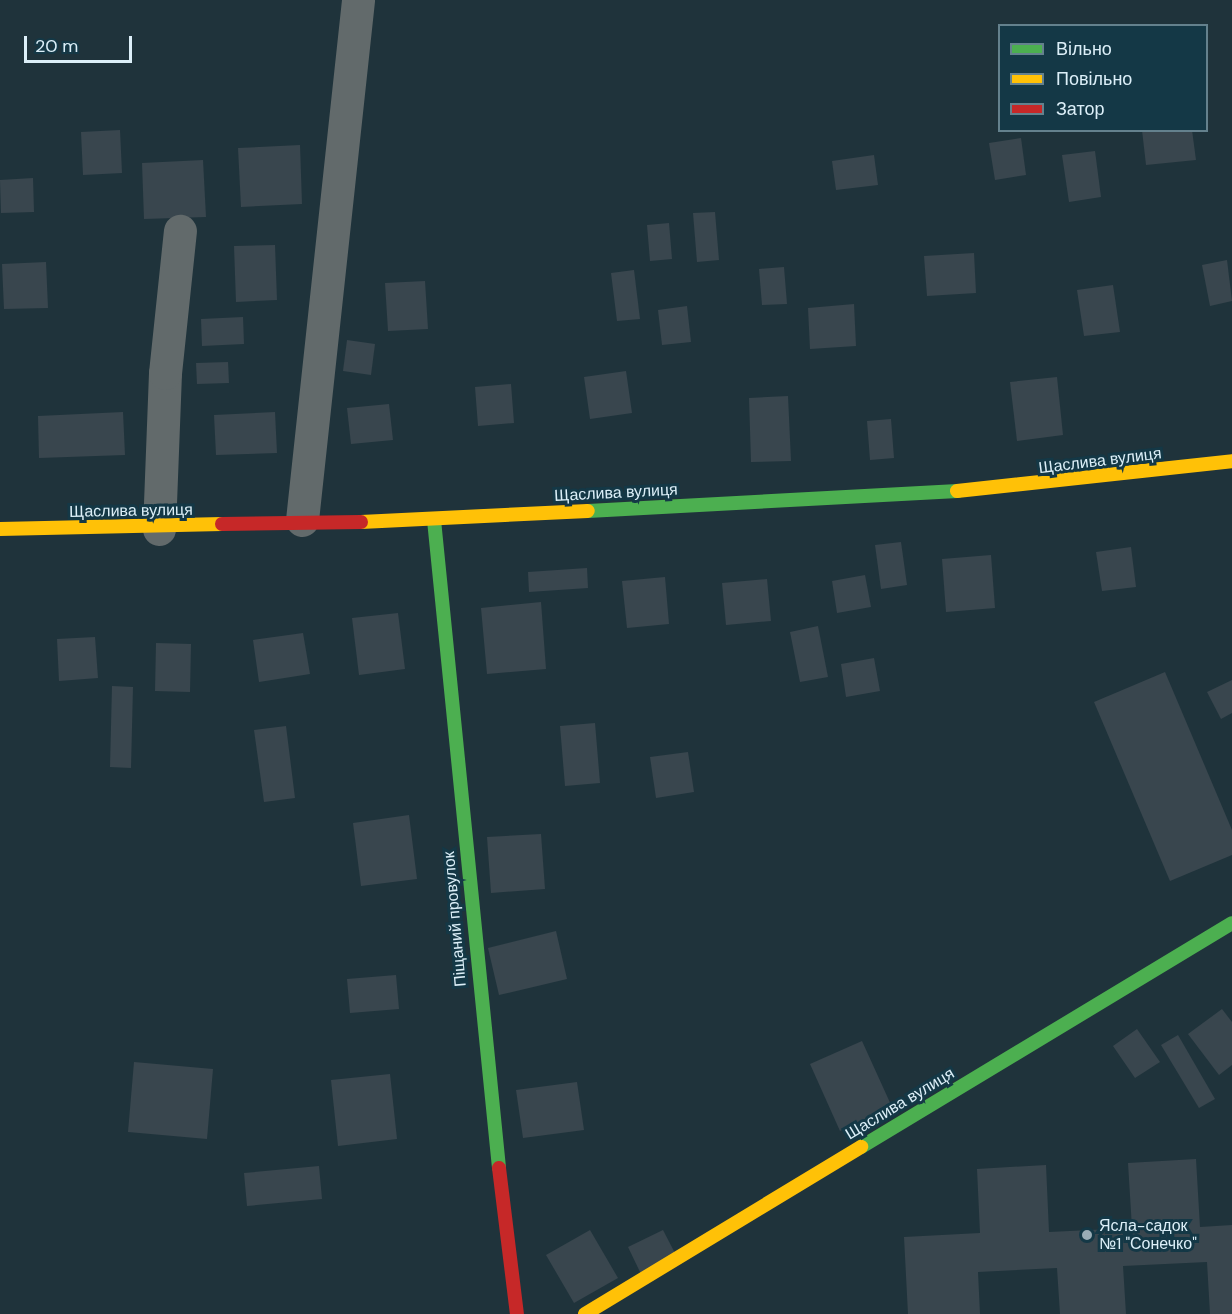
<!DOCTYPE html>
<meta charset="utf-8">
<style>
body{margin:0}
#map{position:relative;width:1232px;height:1314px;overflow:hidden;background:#1f333b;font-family:"DM Sans",sans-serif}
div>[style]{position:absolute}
.building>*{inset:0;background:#39464e}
.street>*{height:33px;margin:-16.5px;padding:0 16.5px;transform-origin:16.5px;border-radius:16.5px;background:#626a6b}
.fast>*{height:14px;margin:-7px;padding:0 7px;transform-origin:7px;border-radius:7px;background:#4caf50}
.slow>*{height:14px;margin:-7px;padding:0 7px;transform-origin:7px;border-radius:7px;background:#ffc107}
.jam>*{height:14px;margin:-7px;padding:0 7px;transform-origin:7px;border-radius:7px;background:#c62828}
.dots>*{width:16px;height:16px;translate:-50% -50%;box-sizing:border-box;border:3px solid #143846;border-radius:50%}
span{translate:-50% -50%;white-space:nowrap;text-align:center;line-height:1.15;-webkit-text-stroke:6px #143846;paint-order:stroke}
.street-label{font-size:16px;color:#dceff8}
.poi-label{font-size:16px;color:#dceff8}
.left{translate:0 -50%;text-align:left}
.legend{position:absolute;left:998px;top:24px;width:210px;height:108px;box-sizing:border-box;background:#143846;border:2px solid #64818d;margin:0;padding:8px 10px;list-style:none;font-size:18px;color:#dceff8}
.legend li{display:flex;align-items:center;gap:12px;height:30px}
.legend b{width:30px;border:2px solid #64818d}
.scale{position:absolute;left:24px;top:36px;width:108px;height:27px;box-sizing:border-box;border:3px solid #dceff8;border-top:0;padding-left:8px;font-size:18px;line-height:21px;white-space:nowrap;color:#dceff8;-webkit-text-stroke:4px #143846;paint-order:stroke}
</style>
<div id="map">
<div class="building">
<i style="clip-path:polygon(120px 130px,122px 173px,83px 175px,81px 132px)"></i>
<i style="clip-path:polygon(1142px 130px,1192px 130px,1196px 160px,1146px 165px)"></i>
<i style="clip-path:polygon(1021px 138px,1026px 175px,995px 180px,989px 143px)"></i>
<i style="clip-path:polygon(300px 145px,302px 204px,241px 207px,238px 148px)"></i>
<i style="clip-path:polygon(1095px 151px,1101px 197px,1069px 202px,1062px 155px)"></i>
<i style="clip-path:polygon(874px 155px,878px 185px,836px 190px,832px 161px)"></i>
<i style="clip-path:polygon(203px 160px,206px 217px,144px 219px,142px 163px)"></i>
<i style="clip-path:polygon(33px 178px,34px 212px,1px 213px,0 180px)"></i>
<i style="clip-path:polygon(715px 212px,719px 260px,697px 262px,693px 213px)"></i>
<i style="clip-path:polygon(669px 223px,672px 259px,650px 261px,647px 225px)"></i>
<i style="clip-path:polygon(275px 245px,277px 300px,236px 302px,234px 246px)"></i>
<i style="clip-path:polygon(974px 253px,976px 293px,927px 296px,924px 256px)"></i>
<i style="clip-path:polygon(1227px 260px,1232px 301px,1210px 306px,1202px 265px)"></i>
<i style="clip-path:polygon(46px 262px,48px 308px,4px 309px,2px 264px)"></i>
<i style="clip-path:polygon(784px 267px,787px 304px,762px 305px,759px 269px)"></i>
<i style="clip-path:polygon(634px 270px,640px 319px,617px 321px,611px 273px)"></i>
<i style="clip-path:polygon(425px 281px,428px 329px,388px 331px,385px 283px)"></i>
<i style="clip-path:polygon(1113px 285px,1120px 332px,1084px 336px,1077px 290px)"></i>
<i style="clip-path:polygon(854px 304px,856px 346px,810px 349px,808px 308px)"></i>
<i style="clip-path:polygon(687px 306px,691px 342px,662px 345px,658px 310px)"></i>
<i style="clip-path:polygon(243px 317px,244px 344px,202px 346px,201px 319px)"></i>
<i style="clip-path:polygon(347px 340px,375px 344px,371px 375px,343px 371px)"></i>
<i style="clip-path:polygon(228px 362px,229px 383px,197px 384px,196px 363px)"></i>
<i style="clip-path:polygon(626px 371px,632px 413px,590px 419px,584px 377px)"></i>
<i style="clip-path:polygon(1057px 377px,1063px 435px,1017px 441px,1010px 382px)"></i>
<i style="clip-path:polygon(511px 384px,514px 423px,478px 426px,475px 387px)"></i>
<i style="clip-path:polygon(788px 396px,791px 461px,751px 462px,749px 398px)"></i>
<i style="clip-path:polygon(389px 404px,393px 440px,351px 444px,347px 408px)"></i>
<i style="clip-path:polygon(123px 412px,125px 455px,39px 458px,38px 416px)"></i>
<i style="clip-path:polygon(275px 412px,277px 453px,216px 455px,214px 415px)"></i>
<i style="clip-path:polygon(891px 419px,894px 458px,870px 460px,867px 421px)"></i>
<i style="clip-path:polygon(901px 542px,907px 585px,881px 589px,875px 545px)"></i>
<i style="clip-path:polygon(1131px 547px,1136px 587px,1102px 591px,1096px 552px)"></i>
<i style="clip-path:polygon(991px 555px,995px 608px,946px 612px,942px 559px)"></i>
<i style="clip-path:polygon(587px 568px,588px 588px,529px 592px,528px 572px)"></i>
<i style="clip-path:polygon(865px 575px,871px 607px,837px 613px,832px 581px)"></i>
<i style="clip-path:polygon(665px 577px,669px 624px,627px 628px,622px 581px)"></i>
<i style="clip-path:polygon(767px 579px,771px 621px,726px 625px,722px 583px)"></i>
<i style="clip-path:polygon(541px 602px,546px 669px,487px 674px,481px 608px)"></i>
<i style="clip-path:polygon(398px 613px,405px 669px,359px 675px,352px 618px)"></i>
<i style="clip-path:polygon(818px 626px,828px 677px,800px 682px,790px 632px)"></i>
<i style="clip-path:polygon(303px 633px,310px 674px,259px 682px,253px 640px)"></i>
<i style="clip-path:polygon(95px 637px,98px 678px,59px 681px,57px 639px)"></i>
<i style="clip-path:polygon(156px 643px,191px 644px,190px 692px,155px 691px)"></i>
<i style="clip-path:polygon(874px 658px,880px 691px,846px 697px,841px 664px)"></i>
<i style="clip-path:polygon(1165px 672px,1232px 830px,1232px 855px,1170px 881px,1094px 702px)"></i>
<i style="clip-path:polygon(1232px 680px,1232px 713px,1221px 719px,1207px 692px)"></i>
<i style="clip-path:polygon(112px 686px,133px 687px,131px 768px,110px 767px)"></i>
<i style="clip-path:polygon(595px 723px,600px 783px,565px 786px,560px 726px)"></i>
<i style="clip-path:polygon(286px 726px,295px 798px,264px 802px,254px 730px)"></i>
<i style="clip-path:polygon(688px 752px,694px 792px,656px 798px,650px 757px)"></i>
<i style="clip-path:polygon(409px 815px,417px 879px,361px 886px,353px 823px)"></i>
<i style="clip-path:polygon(541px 834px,545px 889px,491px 893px,487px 837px)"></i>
<i style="clip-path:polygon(556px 931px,567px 979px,499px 995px,488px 948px)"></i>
<i style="clip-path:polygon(396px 975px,399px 1009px,350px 1013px,347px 979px)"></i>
<i style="clip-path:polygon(1222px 1009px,1232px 1022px,1232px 1065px,1219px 1075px,1188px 1034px)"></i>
<i style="clip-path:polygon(1137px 1029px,1160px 1062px,1135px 1078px,1113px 1046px)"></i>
<i style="clip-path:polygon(1178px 1035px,1215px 1099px,1199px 1108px,1161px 1045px)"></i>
<i style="clip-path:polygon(862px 1041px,892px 1107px,840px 1131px,810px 1064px)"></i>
<i style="clip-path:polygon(134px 1062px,213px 1069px,207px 1139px,128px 1132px)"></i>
<i style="clip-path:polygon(390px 1074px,397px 1139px,338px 1146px,331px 1080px)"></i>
<i style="clip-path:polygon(577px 1082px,584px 1130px,523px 1138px,516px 1090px)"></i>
<i style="clip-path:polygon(1196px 1159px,1200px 1227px,1232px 1225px,1232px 1314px,1210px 1314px,1207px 1262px,1123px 1266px,1126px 1314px,1060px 1314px,1057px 1268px,978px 1272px,980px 1314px,908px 1314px,904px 1237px,980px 1233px,977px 1169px,1046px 1165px,1049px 1232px,1132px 1228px,1128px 1163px)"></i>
<i style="clip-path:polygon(319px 1166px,322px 1199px,247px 1206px,244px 1173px)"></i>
<i style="clip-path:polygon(590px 1230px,618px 1278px,574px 1303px,546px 1255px)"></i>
<i style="clip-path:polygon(663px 1230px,677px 1257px,641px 1274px,628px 1247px)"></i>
</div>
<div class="street">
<i style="left:302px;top:520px;width:523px;rotate:-83.85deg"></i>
<i style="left:159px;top:529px;width:156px;rotate:-87.8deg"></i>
<i style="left:165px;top:373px;width:143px;rotate:-84deg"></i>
</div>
<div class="fast">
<i style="left:588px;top:511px;width:370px;rotate:-3.1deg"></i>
<i style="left:434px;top:520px;width:651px;rotate:84.27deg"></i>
<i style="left:861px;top:1147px;width:433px;rotate:-31.1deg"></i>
</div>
<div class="slow">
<i style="left:957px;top:491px;width:277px;rotate:-6.2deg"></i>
<i style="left:361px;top:522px;width:227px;rotate:-2.8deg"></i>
<i style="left:0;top:529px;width:222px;rotate:-1.3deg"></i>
<i style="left:585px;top:1314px;width:323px;rotate:-31.2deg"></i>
</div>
<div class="jam">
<i style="left:222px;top:524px;width:139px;rotate:-0.8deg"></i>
<i style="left:499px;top:1168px;width:147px;rotate:83deg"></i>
</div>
<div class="dots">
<i style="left:1087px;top:1235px;background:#9aadb6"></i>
</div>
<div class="street-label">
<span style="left:1100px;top:461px;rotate:-7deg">Щаслива вулиця</span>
<span style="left:616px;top:493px;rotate:-3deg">Щаслива вулиця</span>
<span style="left:131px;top:511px;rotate:-1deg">Щаслива вулиця</span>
<span style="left:455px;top:919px;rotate:-95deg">Піщаний провулок</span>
<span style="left:900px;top:1104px;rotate:-31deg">Щаслива вулиця</span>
</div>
<div class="poi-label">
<span class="left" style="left:1099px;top:1235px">Ясла-садок<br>№1 "Сонечко"</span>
</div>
<ul class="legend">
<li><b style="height:8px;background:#4caf50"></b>Вільно</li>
<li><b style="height:8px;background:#ffc107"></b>Повільно</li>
<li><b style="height:8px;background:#c62828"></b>Затор</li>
</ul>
<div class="scale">20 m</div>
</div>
